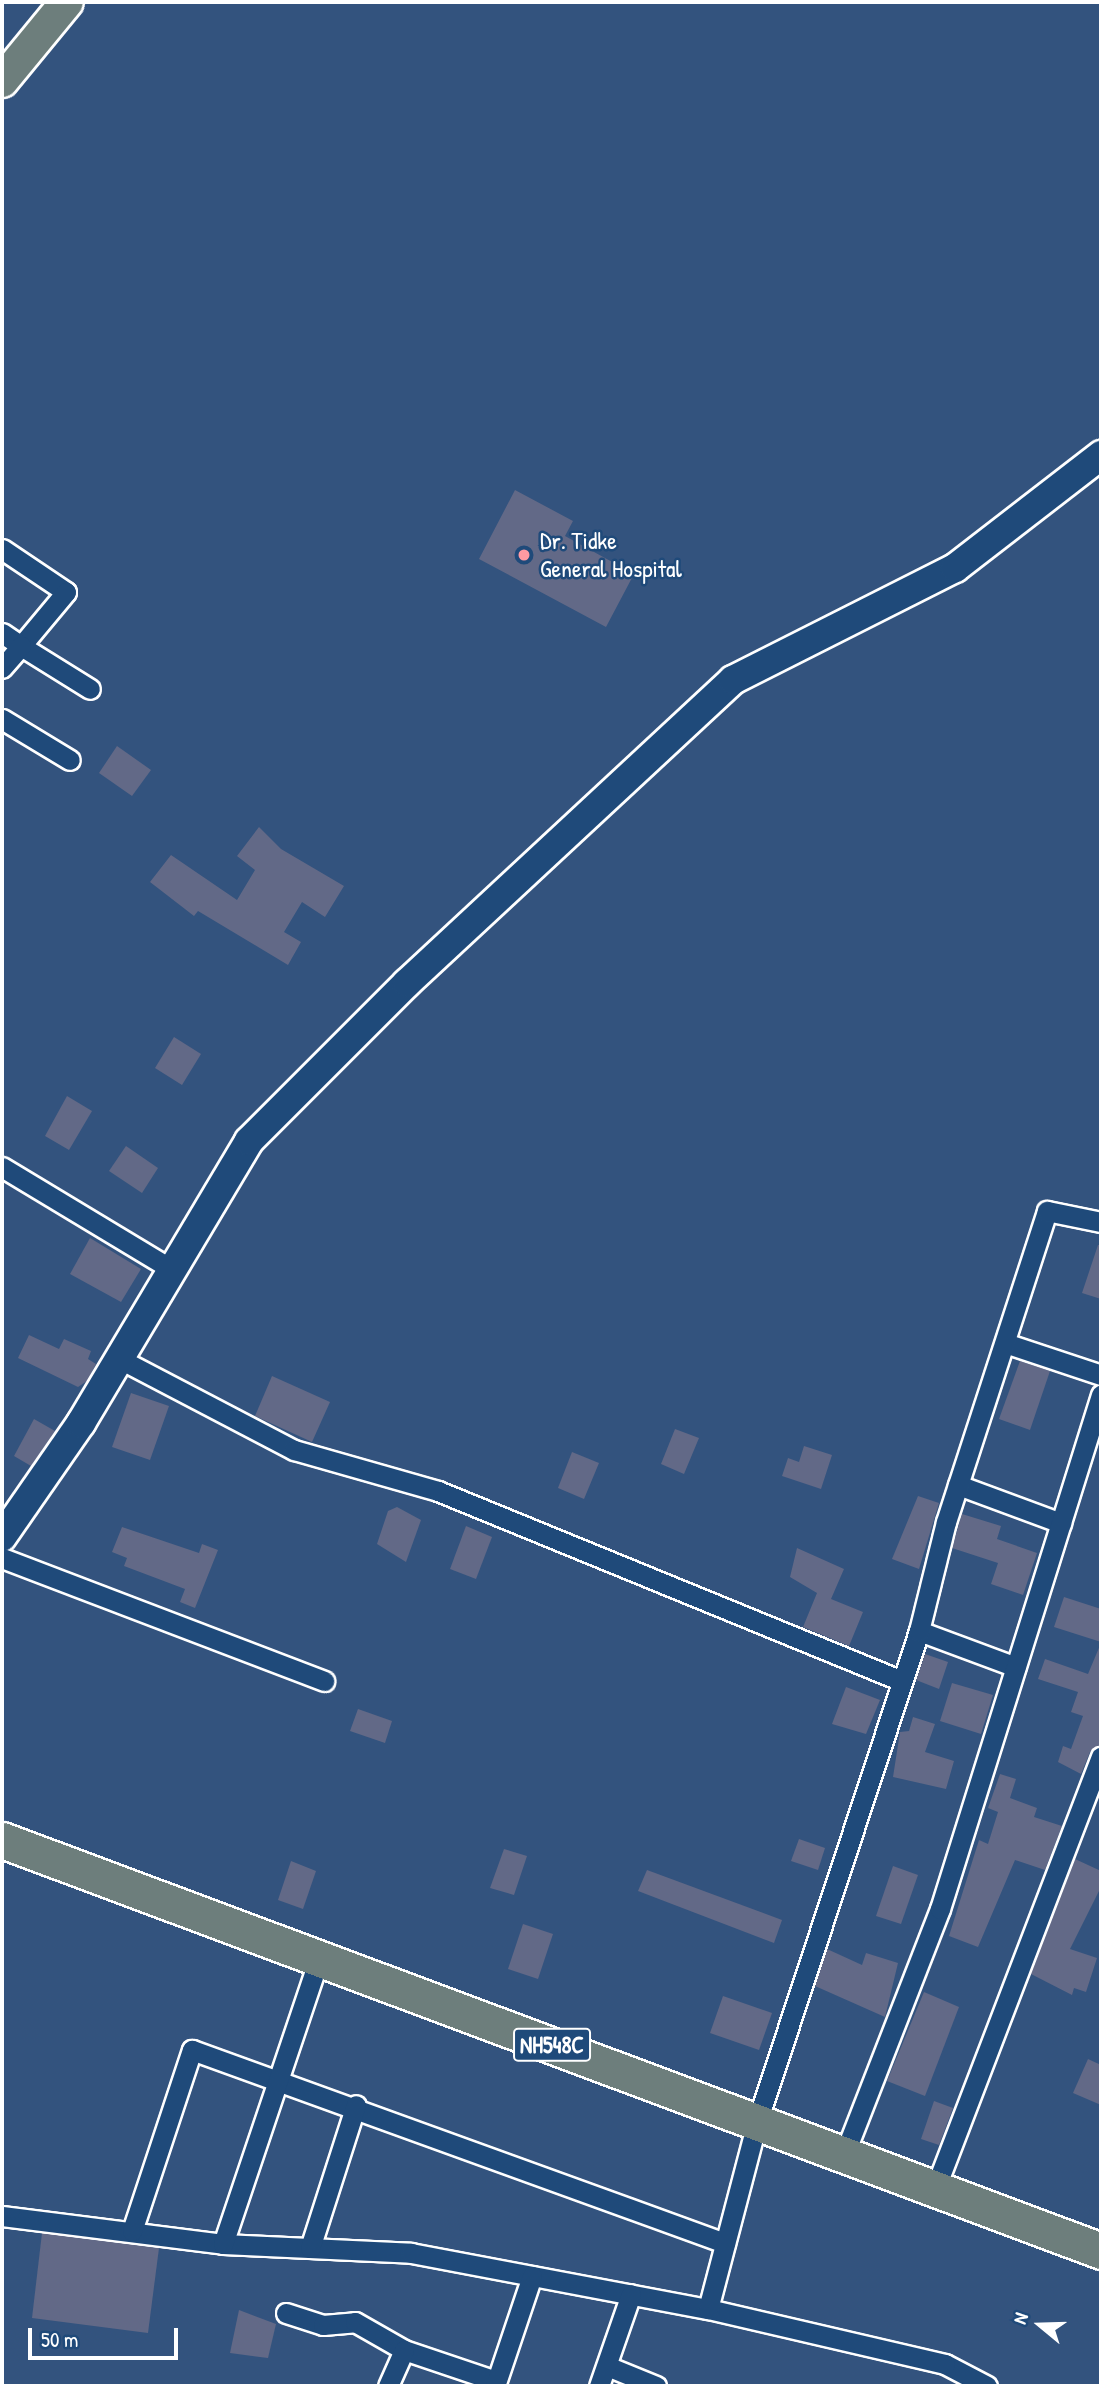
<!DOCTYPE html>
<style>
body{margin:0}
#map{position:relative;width:1103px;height:2388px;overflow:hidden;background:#33537e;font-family:"Patrick Hand",sans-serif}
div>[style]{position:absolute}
.building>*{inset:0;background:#626987}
.roads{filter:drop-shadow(2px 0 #fff) drop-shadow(-2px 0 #fff) drop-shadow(0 2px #fff) drop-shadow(0 -2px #fff)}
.street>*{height:19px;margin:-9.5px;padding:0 9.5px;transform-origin:9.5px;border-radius:9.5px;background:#1f4a7a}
.secondary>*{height:28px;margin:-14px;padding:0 14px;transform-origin:14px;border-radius:14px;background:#1f4a7a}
.primary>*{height:32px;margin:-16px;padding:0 16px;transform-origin:16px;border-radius:16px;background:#6d7e7c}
.highway>*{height:35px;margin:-17.5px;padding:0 17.5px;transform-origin:17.5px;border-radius:17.5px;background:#6d7e7c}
.dots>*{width:19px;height:19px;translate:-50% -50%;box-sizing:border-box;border:4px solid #1f4a7a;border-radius:50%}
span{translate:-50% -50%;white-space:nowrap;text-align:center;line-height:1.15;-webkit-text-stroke:5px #1f4a7a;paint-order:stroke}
.shield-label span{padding:2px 5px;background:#1f4a7a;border:2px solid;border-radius:5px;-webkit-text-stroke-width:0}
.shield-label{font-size:23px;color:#fff;font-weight:700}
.poi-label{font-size:24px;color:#fff}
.left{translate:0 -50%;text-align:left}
.frame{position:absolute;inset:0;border:4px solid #fff;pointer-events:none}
.north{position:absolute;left:1005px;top:2290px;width:70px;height:70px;-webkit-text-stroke:5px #1f4a7a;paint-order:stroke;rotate:289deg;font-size:19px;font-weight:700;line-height:28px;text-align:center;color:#fff}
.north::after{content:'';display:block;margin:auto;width:24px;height:32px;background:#fff;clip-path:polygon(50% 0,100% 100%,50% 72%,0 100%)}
.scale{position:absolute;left:28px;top:2328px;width:150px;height:32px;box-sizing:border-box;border:4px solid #fff;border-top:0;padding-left:9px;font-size:21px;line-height:24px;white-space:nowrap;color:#fff;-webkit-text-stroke:5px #1f4a7a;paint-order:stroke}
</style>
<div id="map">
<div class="building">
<i style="clip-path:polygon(515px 490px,573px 521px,565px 536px,634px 574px,606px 627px,479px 559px)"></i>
<i style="clip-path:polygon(117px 746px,151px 770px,132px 796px,99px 773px)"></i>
<i style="clip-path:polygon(259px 827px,281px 849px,344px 886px,325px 917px,302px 902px,284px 932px,301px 942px,288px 965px,198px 911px,194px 916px,150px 882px,171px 855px,237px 900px,255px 870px,237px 856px)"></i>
<i style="clip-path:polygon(174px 1037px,201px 1054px,182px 1085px,155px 1068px)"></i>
<i style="clip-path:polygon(67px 1096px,92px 1111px,69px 1150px,45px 1136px)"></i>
<i style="clip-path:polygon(126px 1146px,158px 1168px,142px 1193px,109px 1171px)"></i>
<i style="clip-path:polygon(90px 1238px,141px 1269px,121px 1302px,70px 1274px)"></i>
<i style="clip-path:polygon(1098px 1245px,1101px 1245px,1101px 1299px,1082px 1293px)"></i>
<i style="clip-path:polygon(29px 1335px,59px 1349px,64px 1339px,91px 1351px,88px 1359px,96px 1364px,87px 1381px,78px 1387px,18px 1358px)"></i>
<i style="clip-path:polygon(1020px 1361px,1050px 1371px,1030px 1430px,999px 1419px)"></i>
<i style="clip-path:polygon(272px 1376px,330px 1402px,312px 1442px,255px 1416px)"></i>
<i style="clip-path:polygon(131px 1393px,169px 1406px,150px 1460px,112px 1447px)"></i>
<i style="clip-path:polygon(34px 1419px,55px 1431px,31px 1466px,14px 1456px)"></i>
<i style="clip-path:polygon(675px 1429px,699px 1438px,684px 1474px,661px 1464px)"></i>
<i style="clip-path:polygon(804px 1446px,832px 1455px,821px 1489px,782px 1476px,788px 1458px,799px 1462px)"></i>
<i style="clip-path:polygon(572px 1452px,599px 1463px,584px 1499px,558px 1488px)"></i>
<i style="clip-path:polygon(918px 1496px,939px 1503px,919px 1569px,892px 1559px)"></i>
<i style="clip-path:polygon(397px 1507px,421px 1520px,406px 1562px,377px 1544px,388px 1511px)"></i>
<i style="clip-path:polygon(962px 1514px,1001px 1526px,997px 1539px,1037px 1553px,1023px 1595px,991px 1584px,998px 1563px,952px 1548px)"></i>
<i style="clip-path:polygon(466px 1526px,492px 1537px,476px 1579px,450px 1569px)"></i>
<i style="clip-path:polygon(122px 1527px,199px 1553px,202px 1544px,218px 1550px,195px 1608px,180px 1602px,185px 1589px,124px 1566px,127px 1558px,112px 1552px)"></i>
<i style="clip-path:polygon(797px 1548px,844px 1569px,831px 1599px,863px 1612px,849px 1646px,803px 1627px,817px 1593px,790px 1577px)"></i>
<i style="clip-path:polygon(1064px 1597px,1101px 1609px,1101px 1642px,1054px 1627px)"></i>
<i style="clip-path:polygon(1101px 1643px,1101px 1745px,1090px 1752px,1081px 1774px,1058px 1762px,1063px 1746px,1071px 1749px,1083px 1716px,1071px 1712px,1078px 1692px,1038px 1679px,1045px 1659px,1088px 1674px)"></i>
<i style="clip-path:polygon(925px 1654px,948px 1662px,939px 1689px,916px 1680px)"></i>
<i style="clip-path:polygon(952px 1683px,993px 1695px,981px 1734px,940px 1721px)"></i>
<i style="clip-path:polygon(846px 1687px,880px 1700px,866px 1734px,832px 1724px)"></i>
<i style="clip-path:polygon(358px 1709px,392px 1721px,385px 1743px,350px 1731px)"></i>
<i style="clip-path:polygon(913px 1717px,935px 1724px,925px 1752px,954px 1761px,946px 1789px,893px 1777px,900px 1732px,909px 1731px)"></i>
<i style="clip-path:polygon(1000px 1774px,1016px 1779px,1010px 1798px,1037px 1808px,1034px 1817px,1062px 1826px,1045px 1870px,1015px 1860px,978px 1947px,949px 1936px,979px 1840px,988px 1844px,998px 1812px,988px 1808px)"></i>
<i style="clip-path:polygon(799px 1839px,825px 1848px,818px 1870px,791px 1861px)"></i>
<i style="clip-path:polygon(504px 1849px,527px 1856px,514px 1895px,490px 1888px)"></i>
<i style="clip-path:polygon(1075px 1859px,1101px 1871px,1101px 1887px,1070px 1949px,1097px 1958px,1086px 1992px,1074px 1988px,1072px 1995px,1031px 1974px)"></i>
<i style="clip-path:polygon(291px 1861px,316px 1871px,303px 1909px,278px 1900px)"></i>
<i style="clip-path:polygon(893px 1866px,918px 1875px,901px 1924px,876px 1916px)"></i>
<i style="clip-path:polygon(647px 1870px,782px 1920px,774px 1943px,638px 1891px)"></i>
<i style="clip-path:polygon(523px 1924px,553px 1934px,538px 1979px,508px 1969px)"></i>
<i style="clip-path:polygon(827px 1949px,862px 1965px,866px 1953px,898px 1963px,885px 2017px,815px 1986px)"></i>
<i style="clip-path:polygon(924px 1992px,959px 2007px,925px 2096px,887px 2081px)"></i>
<i style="clip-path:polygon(723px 1996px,772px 2013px,759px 2050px,710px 2033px)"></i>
<i style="clip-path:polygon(1088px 2059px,1101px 2065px,1101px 2105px,1073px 2093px)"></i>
<i style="clip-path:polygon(934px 2101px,953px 2108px,939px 2145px,921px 2139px)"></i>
<i style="clip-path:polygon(42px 2233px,159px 2248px,148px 2333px,32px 2318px)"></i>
<i style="clip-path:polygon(239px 2310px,276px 2324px,268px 2358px,230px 2353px)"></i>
</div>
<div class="roads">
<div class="street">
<i style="left:2px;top:549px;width:77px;rotate:33.9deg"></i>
<i style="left:66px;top:592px;width:70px;rotate:129.8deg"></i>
<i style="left:21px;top:646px;width:81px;rotate:31.9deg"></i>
<i style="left:2px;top:633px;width:23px;rotate:34deg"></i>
<i style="left:21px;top:646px;width:29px;rotate:131deg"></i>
<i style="left:2px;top:719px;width:79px;rotate:31.1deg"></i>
<i style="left:2px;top:1167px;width:197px;rotate:31.1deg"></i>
<i style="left:1005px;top:1343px;width:101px;rotate:18.4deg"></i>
<i style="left:118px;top:1358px;width:199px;rotate:27.6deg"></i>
<i style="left:294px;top:1450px;width:150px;rotate:15.9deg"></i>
<i style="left:438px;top:1491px;width:501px;rotate:22.27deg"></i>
<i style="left:958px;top:1485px;width:110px;rotate:20.3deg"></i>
<i style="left:2px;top:1558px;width:345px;rotate:20.9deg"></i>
<i style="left:919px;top:1631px;width:103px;rotate:20.4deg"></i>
<i style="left:844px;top:2155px;width:264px;rotate:-68.7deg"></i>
<i style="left:940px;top:1909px;width:539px;rotate:-72.61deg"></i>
<i style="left:935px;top:2189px;width:463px;rotate:-69deg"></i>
<i style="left:2px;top:2216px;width:223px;rotate:7.2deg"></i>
<i style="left:223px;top:2244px;width:188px;rotate:2.7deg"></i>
<i style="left:411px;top:2253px;width:302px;rotate:10.7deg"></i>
<i style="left:132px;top:2231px;width:191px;rotate:-71.7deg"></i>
<i style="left:192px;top:2050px;width:567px;rotate:19.91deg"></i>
<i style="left:223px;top:2244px;width:301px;rotate:-71.4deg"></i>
<i style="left:310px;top:2248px;width:150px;rotate:-72.2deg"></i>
<i style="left:286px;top:2313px;width:39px;rotate:18deg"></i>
<i style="left:323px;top:2325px;width:32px;rotate:-5deg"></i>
<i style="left:355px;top:2322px;width:56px;rotate:29.7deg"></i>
<i style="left:404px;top:2350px;width:97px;rotate:18.6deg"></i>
<i style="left:607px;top:2366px;width:53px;rotate:22.2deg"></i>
<i style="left:388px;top:2386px;width:39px;rotate:-66deg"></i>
<i style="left:495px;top:2386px;width:116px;rotate:-71.4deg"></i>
<i style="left:599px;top:2386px;width:97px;rotate:-70.8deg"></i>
<i style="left:987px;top:2386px;width:47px;rotate:-152.4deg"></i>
<i style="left:945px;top:2364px;width:243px;rotate:-166.9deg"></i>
<i style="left:708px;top:2309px;width:193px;rotate:-75.3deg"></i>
<i style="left:757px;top:2122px;width:517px;rotate:-71.74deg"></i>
<i style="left:919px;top:1631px;width:112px;rotate:-76.1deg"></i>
<i style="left:946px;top:1522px;width:327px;rotate:-72deg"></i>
<i style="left:1047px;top:1211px;width:55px;rotate:11.5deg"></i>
</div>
<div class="secondary">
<i style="left:2px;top:1537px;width:139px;rotate:-55.3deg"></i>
<i style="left:81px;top:1423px;width:328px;rotate:-59.2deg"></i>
<i style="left:249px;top:1141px;width:223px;rotate:-45deg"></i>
<i style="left:407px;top:983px;width:445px;rotate:-42.9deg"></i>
<i style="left:733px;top:680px;width:249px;rotate:-26.8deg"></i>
<i style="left:955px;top:568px;width:185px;rotate:-37.7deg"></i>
</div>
<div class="primary">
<i style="left:2px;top:81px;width:102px;rotate:-50.6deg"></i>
</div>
<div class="highway">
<i style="left:2px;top:1840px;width:1173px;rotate:20.5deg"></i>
</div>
</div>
<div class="dots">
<i style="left:524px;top:555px;background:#ff9aa2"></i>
</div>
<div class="shield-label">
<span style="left:552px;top:2045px">NH548C</span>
</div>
<div class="poi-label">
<span class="left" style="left:540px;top:555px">Dr. Tidke<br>General Hospital</span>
</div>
<div class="frame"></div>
<div class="north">N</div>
<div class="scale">50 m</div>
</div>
